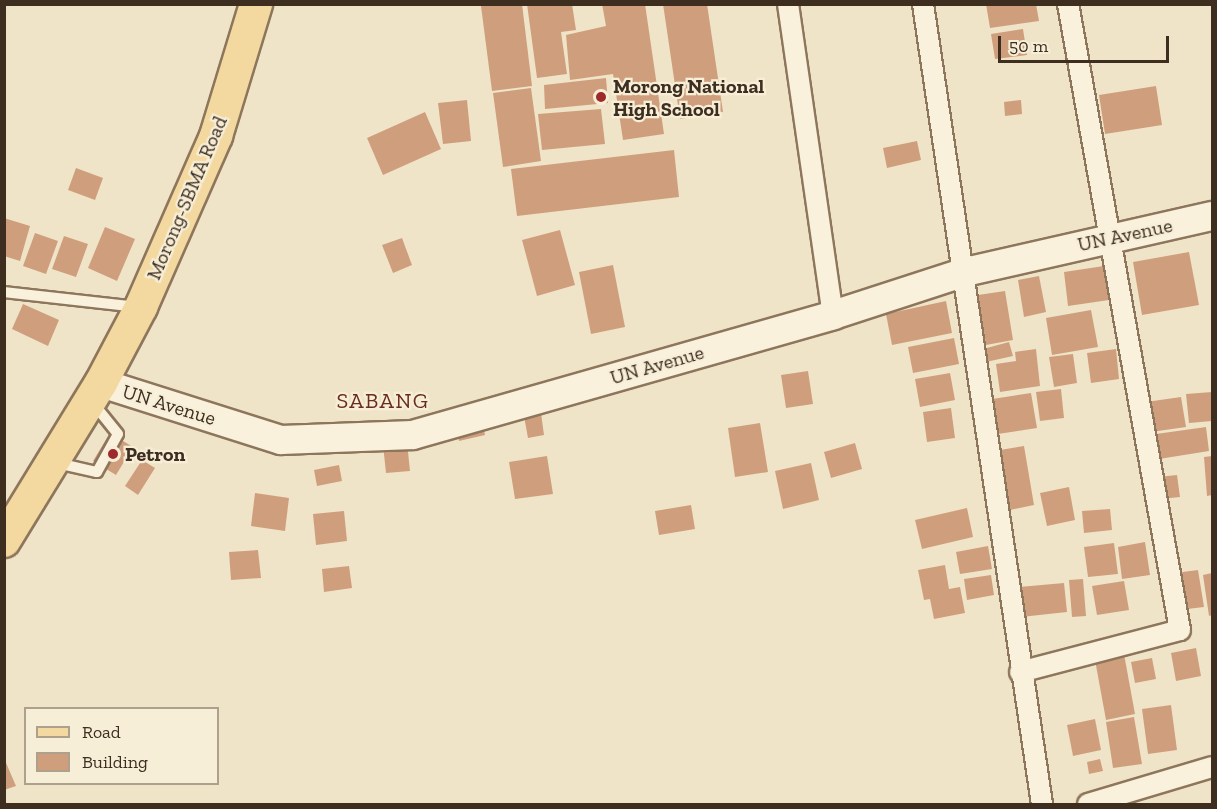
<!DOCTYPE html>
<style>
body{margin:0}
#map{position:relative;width:1217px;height:809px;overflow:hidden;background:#f0e4c8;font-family:"Zilla Slab",serif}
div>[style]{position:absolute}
.building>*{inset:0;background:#cf9f7d}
.roads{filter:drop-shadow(2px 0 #8d765c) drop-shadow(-2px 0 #8d765c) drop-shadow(0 2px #8d765c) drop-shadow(0 -2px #8d765c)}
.service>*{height:10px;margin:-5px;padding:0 5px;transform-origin:5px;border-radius:5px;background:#faf1dc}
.minor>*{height:20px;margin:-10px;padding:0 10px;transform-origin:10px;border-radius:10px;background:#faf1dc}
.secondary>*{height:28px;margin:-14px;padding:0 14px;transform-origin:14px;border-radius:14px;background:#faf1dc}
.primary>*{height:32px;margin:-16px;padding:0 16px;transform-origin:16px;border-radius:16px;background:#f3d9a0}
.dots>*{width:16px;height:16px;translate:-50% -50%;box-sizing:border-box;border:3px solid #f7eed8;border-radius:50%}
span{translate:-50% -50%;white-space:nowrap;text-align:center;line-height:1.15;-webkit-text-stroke:4.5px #f7eed8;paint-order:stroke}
.poi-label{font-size:20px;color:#3d2e20;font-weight:700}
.left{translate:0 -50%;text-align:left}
.street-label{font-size:20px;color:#3d2e20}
.quarter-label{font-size:22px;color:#6b2e1e;letter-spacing:1.5px}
.frame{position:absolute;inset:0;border:6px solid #3d2e20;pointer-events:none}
.legend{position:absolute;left:24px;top:707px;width:195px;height:78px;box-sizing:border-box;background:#f7eed8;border:2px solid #ada18e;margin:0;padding:8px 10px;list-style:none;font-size:18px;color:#3d2e20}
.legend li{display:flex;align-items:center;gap:12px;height:30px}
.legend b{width:30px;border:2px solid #ada18e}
.scale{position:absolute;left:998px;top:36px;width:171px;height:27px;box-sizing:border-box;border:3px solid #3d2e20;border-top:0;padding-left:8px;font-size:18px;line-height:21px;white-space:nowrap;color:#3d2e20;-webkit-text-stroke:4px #f7eed8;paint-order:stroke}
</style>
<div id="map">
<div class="building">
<i style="clip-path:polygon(522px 4px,532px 86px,492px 91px,481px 6px)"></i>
<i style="clip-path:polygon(527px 4px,572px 4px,576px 30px,561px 32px,567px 74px,537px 78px)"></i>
<i style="clip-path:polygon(602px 4px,645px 4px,664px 134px,623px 140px,613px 74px,570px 80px,566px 35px,606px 26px)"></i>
<i style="clip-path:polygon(663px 4px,707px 4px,723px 112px,680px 119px)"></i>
<i style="clip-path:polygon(986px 4px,1036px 4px,1039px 21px,990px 28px)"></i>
<i style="clip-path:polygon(1023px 29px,1027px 55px,995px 59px,991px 34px)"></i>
<i style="clip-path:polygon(606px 78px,608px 103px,545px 109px,544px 85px)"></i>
<i style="clip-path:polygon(1156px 86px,1162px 125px,1105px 134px,1099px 95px)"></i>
<i style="clip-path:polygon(531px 88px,541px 161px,503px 167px,493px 93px)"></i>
<i style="clip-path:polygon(467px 100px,471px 141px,443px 144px,438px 103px)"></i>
<i style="clip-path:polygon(1021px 100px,1022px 114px,1005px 116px,1004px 102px)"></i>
<i style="clip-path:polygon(601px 109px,605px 144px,542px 150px,538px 114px)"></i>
<i style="clip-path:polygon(425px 112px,441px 149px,383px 175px,367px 138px)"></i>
<i style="clip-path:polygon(917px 141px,921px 160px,887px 168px,883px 148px)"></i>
<i style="clip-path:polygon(674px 150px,679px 197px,517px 216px,511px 169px)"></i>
<i style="clip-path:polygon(76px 168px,103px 178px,95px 200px,68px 190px)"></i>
<i style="clip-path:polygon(4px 218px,30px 226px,20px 261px,4px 256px)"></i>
<i style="clip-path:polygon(105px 227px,135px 239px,117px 281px,88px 268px)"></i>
<i style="clip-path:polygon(560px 230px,575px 285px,537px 296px,522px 240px)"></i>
<i style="clip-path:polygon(35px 233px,58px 241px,46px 274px,23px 266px)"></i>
<i style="clip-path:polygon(64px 236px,88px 244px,76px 277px,52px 269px)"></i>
<i style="clip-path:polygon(402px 238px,412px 265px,393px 273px,382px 245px)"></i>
<i style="clip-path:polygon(1189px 252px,1199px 305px,1142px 315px,1133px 262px)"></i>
<i style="clip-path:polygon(613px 265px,625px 327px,591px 334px,579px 272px)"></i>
<i style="clip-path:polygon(1104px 266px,1109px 300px,1068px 306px,1064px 272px)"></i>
<i style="clip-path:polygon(1039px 276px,1046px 312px,1024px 317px,1018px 280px)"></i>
<i style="clip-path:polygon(1005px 291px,1013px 340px,986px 345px,978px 295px)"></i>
<i style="clip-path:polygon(946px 301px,952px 333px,892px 345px,886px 314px)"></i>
<i style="clip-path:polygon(23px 304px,59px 320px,48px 346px,12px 329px)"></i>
<i style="clip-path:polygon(1091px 310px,1098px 347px,1052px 355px,1046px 318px)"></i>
<i style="clip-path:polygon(954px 338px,959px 364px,913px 373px,908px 347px)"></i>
<i style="clip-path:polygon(1009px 342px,1013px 356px,986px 362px,983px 349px)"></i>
<i style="clip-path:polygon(1036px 349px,1040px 386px,1000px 392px,996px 364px,1016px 361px,1015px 352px)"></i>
<i style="clip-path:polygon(1116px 349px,1119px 379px,1091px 383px,1087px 353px)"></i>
<i style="clip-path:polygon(1073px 354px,1077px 383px,1054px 387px,1049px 357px)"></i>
<i style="clip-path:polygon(808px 371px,813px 404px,786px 408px,781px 375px)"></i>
<i style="clip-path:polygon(950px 373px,955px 400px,920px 407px,915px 379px)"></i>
<i style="clip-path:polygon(1061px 389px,1064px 418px,1040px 421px,1036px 392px)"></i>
<i style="clip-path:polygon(1212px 392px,1212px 421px,1189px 423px,1186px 394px)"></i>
<i style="clip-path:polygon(1031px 393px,1037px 428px,991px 435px,986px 400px)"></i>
<i style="clip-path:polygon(1181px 397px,1186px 427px,1151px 432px,1146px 402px)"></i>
<i style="clip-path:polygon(951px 408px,955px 438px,927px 442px,923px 412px)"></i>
<i style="clip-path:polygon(541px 413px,544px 435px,528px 438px,524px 416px)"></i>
<i style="clip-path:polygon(482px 421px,485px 435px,459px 441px,456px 427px)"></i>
<i style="clip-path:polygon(760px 423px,768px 472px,735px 477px,728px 428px)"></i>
<i style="clip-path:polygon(1206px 427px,1209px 451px,1159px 459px,1156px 434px)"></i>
<i style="clip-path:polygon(110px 433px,133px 447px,116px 475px,93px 461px)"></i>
<i style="clip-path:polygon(407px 442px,410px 471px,386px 473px,383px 445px)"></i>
<i style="clip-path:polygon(855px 443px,862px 469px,831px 478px,824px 452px)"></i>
<i style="clip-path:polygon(1024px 446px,1034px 505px,1010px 510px,1000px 450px)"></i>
<i style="clip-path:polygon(547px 456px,553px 494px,515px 499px,509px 462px)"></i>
<i style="clip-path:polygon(1212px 456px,1212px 495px,1207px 496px,1204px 457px)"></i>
<i style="clip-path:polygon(142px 460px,155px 468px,138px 495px,125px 486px)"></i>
<i style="clip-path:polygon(811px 463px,819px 500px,783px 509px,775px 471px)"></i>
<i style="clip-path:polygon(339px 465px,342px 481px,317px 486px,314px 470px)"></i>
<i style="clip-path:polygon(1177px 475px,1180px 497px,1161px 499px,1158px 477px)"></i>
<i style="clip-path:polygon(1069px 487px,1075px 520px,1047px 526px,1040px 493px)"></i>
<i style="clip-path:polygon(255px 493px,289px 498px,285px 531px,251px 526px)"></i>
<i style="clip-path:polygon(691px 505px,695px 529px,659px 535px,655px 511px)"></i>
<i style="clip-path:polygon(967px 508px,973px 537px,922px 549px,915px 520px)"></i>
<i style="clip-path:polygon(1110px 509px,1112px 530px,1084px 533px,1082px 511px)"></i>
<i style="clip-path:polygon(344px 511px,347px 541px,316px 545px,313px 514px)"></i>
<i style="clip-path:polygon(1145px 542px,1150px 575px,1122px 579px,1118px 547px)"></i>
<i style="clip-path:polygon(1114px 543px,1118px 574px,1088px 577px,1084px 547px)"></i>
<i style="clip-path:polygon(988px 546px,992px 569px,960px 574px,956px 552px)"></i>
<i style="clip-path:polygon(258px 550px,261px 578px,231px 580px,229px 552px)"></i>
<i style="clip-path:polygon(945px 565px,949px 589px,960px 587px,965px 613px,934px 619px,930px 599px,924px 600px,918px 570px)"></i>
<i style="clip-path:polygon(349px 566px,352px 588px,324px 592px,322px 569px)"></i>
<i style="clip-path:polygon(1198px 570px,1204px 607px,1179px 610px,1175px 573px)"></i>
<i style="clip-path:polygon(1212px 573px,1212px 615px,1209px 616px,1203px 575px)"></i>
<i style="clip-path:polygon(991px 575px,994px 595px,967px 600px,964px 579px)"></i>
<i style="clip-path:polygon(1083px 579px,1086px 616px,1072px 617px,1069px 580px)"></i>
<i style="clip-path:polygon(1124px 581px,1129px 610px,1097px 615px,1092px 586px)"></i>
<i style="clip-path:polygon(1064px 583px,1067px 612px,1021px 617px,1019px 587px)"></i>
<i style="clip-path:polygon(1196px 648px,1201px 676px,1176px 681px,1171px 653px)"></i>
<i style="clip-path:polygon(1124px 654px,1135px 714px,1106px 720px,1095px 660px)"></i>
<i style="clip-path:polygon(1152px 658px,1156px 679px,1135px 683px,1131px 662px)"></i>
<i style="clip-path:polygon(1171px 705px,1177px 750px,1148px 754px,1142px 709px)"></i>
<i style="clip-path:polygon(1134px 717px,1142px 764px,1113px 768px,1106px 722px)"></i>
<i style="clip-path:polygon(1095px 719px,1101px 750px,1073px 756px,1067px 725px)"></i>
<i style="clip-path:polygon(4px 758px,16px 786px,4px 790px)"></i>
<i style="clip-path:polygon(1100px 759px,1103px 771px,1089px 774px,1087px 762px)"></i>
</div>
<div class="roads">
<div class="service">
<i style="left:4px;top:292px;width:134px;rotate:6.4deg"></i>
<i style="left:57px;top:463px;width:41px;rotate:12.7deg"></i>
<i style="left:97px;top:472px;width:43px;rotate:-61.1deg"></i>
<i style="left:118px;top:434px;width:40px;rotate:-129deg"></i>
</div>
<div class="minor">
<i style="left:788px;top:4px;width:314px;rotate:81.8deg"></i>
<i style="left:923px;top:4px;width:809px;rotate:81.54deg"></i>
<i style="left:1020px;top:672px;width:165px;rotate:-14.7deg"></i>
<i style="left:1180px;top:630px;width:636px;rotate:-100.14deg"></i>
<i style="left:1088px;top:804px;width:129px;rotate:-16.6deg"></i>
</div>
<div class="secondary">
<i style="left:101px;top:383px;width:189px;rotate:17.6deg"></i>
<i style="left:281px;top:440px;width:132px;rotate:-2.2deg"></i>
<i style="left:413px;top:435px;width:437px;rotate:-15.9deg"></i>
<i style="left:833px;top:315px;width:139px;rotate:-18deg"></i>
<i style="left:965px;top:272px;width:253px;rotate:-12.8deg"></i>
</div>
<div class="primary">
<i style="left:4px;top:541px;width:185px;rotate:-58.5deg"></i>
<i style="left:101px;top:383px;width:86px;rotate:-62.2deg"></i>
<i style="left:141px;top:307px;width:187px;rotate:-66.3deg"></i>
<i style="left:216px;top:136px;width:138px;rotate:-73.1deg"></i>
</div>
</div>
<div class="dots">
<i style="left:601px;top:97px;background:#9e2a2b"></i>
<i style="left:113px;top:454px;background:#9e2a2b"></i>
</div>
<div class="poi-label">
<span class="left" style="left:613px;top:98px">Morong National<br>High School</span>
<span class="left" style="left:125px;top:454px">Petron</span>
</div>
<div class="street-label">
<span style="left:187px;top:198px;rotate:-67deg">Morong-SBMA Road</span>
<span style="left:1125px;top:235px;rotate:-12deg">UN Avenue</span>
<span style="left:657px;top:365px;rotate:-16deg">UN Avenue</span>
<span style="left:169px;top:405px;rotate:17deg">UN Avenue</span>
</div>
<div class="quarter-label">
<span style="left:383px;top:401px">SABANG</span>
</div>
<div class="frame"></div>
<ul class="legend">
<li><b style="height:8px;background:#f3d9a0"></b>Road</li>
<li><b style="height:16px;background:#cf9f7d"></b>Building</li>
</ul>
<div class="scale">50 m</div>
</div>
